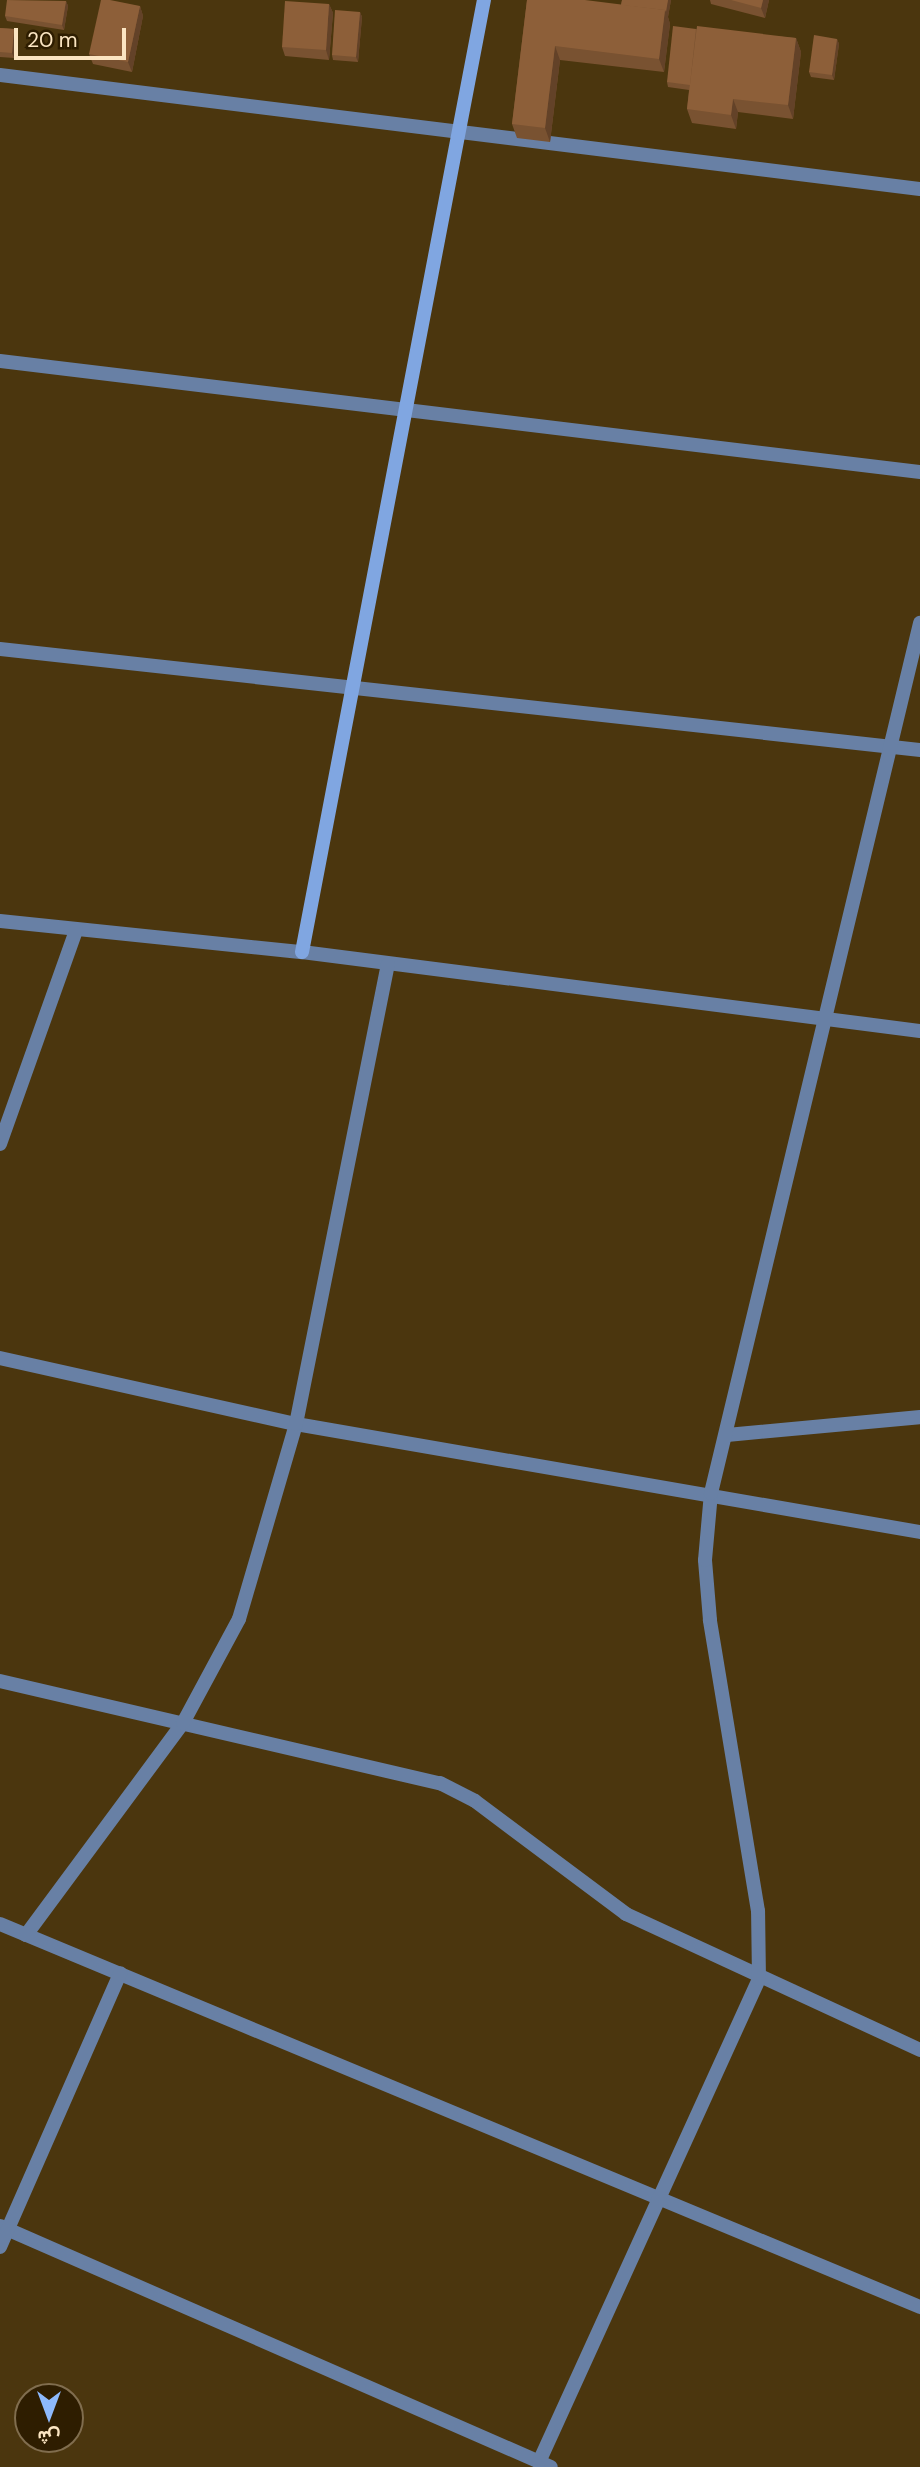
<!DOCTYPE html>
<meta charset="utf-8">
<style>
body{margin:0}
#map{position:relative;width:920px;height:2467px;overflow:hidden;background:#4b360e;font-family:"DM Sans",Vazirmatn,sans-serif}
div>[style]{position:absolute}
.street>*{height:14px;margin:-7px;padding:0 7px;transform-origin:7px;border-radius:7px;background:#6880a5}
.secondary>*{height:14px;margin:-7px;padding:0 7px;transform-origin:7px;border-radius:7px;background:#80a6e1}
.wall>*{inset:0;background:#795231}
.shaded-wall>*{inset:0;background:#634228}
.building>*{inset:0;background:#8d5f39}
span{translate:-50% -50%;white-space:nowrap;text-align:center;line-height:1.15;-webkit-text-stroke:6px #2e1d00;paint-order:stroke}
.north{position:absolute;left:14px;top:2383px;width:70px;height:70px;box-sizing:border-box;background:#2e1d00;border:2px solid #806d4e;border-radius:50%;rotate:180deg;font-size:19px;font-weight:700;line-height:28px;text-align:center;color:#fbe5c2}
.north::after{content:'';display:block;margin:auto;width:24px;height:32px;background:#8db9fc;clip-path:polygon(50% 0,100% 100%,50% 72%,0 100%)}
.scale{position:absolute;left:14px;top:28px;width:112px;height:32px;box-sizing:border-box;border:4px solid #fbe5c2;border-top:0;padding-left:9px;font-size:21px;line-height:24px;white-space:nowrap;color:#fbe5c2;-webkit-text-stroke:5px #2e1d00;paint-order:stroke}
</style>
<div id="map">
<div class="street">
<i style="left:0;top:75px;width:927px;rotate:7.06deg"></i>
<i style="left:0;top:361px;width:927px;rotate:6.88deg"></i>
<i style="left:0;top:649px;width:926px;rotate:6.26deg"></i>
<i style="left:0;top:921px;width:304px;rotate:5.9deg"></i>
<i style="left:302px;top:952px;width:623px;rotate:7.28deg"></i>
<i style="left:0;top:1144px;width:227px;rotate:-70.4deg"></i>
<i style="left:0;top:1358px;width:303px;rotate:12.6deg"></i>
<i style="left:296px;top:1424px;width:633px;rotate:9.82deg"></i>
<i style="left:727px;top:1435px;width:194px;rotate:-5.3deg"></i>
<i style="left:0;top:1681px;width:452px;rotate:13.1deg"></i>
<i style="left:440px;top:1783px;width:39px;rotate:27deg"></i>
<i style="left:475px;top:1801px;width:189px;rotate:36.8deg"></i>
<i style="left:626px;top:1914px;width:324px;rotate:24.8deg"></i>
<i style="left:0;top:1924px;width:997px;rotate:22.6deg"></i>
<i style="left:26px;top:1935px;width:264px;rotate:-53.5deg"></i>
<i style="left:183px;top:1723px;width:118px;rotate:-61.7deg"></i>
<i style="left:239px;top:1619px;width:203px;rotate:-73.7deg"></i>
<i style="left:296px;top:1424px;width:469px;rotate:-78.7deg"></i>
<i style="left:0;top:2226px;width:601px;rotate:23.62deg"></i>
<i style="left:0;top:2247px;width:299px;rotate:-66.3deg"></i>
<i style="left:539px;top:2462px;width:531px;rotate:-65.51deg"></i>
<i style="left:759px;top:1979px;width:68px;rotate:-90.8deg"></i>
<i style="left:758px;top:1911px;width:295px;rotate:-99.4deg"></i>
<i style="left:710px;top:1620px;width:60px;rotate:-94.8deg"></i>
<i style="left:705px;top:1560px;width:67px;rotate:-84.9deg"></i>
<i style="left:711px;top:1493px;width:895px;rotate:-76.49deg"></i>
</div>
<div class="secondary">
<i style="left:302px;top:952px;width:969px;rotate:-79.18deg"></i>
</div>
<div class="wall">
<i style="clip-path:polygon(527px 0,621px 5px,622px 0,671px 0,668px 17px,670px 24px,664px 72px,560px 60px,550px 142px,517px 138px,512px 124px)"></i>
<i style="clip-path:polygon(710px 0,769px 0,765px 18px,711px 4px)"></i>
<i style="clip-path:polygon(66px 1px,68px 6px,64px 30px,7px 21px,5px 16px)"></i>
<i style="clip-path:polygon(329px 4px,333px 13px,329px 60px,285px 56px,282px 47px)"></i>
<i style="clip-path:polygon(140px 6px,143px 16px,132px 72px,93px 64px,89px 54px)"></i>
<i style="clip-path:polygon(360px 12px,362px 17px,358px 62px,333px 60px,332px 55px)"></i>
<i style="clip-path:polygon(0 28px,14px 29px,16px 34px,14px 58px,0 57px)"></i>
<i style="clip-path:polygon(696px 29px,796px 38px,801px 52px,793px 119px,738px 112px,736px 129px,692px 123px,687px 109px,689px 90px,668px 87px,667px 82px)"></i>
<i style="clip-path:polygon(837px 39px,839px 44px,834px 80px,811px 77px,809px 72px)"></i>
</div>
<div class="shaded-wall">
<i style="clip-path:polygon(668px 0,671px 0,668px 17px,670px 24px,664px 72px,659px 59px,665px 10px)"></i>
<i style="clip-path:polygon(763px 0,769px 0,765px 18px,761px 8px)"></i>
<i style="clip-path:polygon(66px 1px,68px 6px,64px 30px,62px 25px)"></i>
<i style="clip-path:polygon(329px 4px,333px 13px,329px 60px,326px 50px)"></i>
<i style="clip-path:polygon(140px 6px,143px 16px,132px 72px,128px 62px)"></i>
<i style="clip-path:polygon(360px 12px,362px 17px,358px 62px,356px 57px)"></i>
<i style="clip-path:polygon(14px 29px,16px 34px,14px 58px,12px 53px)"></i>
<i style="clip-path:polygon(796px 38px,801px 52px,793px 119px,788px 105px)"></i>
<i style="clip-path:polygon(837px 39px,839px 44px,834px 80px,832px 75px)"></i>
<i style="clip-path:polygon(555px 46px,560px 60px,550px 142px,545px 128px)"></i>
<i style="clip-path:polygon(733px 99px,738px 112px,736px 129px,731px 115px)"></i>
</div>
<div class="building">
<i style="clip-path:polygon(7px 0,66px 1px,62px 25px,5px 16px)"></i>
<i style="clip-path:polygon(101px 0,110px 0,140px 6px,128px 62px,89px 54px)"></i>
<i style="clip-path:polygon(527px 0,585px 0,665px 10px,659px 59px,555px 46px,545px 128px,512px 124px)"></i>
<i style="clip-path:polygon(622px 0,668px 0,666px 12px,665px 10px,621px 5px)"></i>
<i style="clip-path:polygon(731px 0,763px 0,761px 8px)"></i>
<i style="clip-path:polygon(285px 1px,329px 4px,326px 50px,282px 47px)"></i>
<i style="clip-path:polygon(335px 10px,360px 12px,356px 57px,332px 55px)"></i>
<i style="clip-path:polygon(673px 26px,696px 29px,690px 85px,667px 82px)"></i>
<i style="clip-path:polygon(697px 26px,796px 38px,788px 105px,733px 99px,731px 115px,687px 109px)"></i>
<i style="clip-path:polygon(0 28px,14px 29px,12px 53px,0 52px)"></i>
<i style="clip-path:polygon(814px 35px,837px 39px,832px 75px,809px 72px)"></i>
</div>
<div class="north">ش</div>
<div class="scale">20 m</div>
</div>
